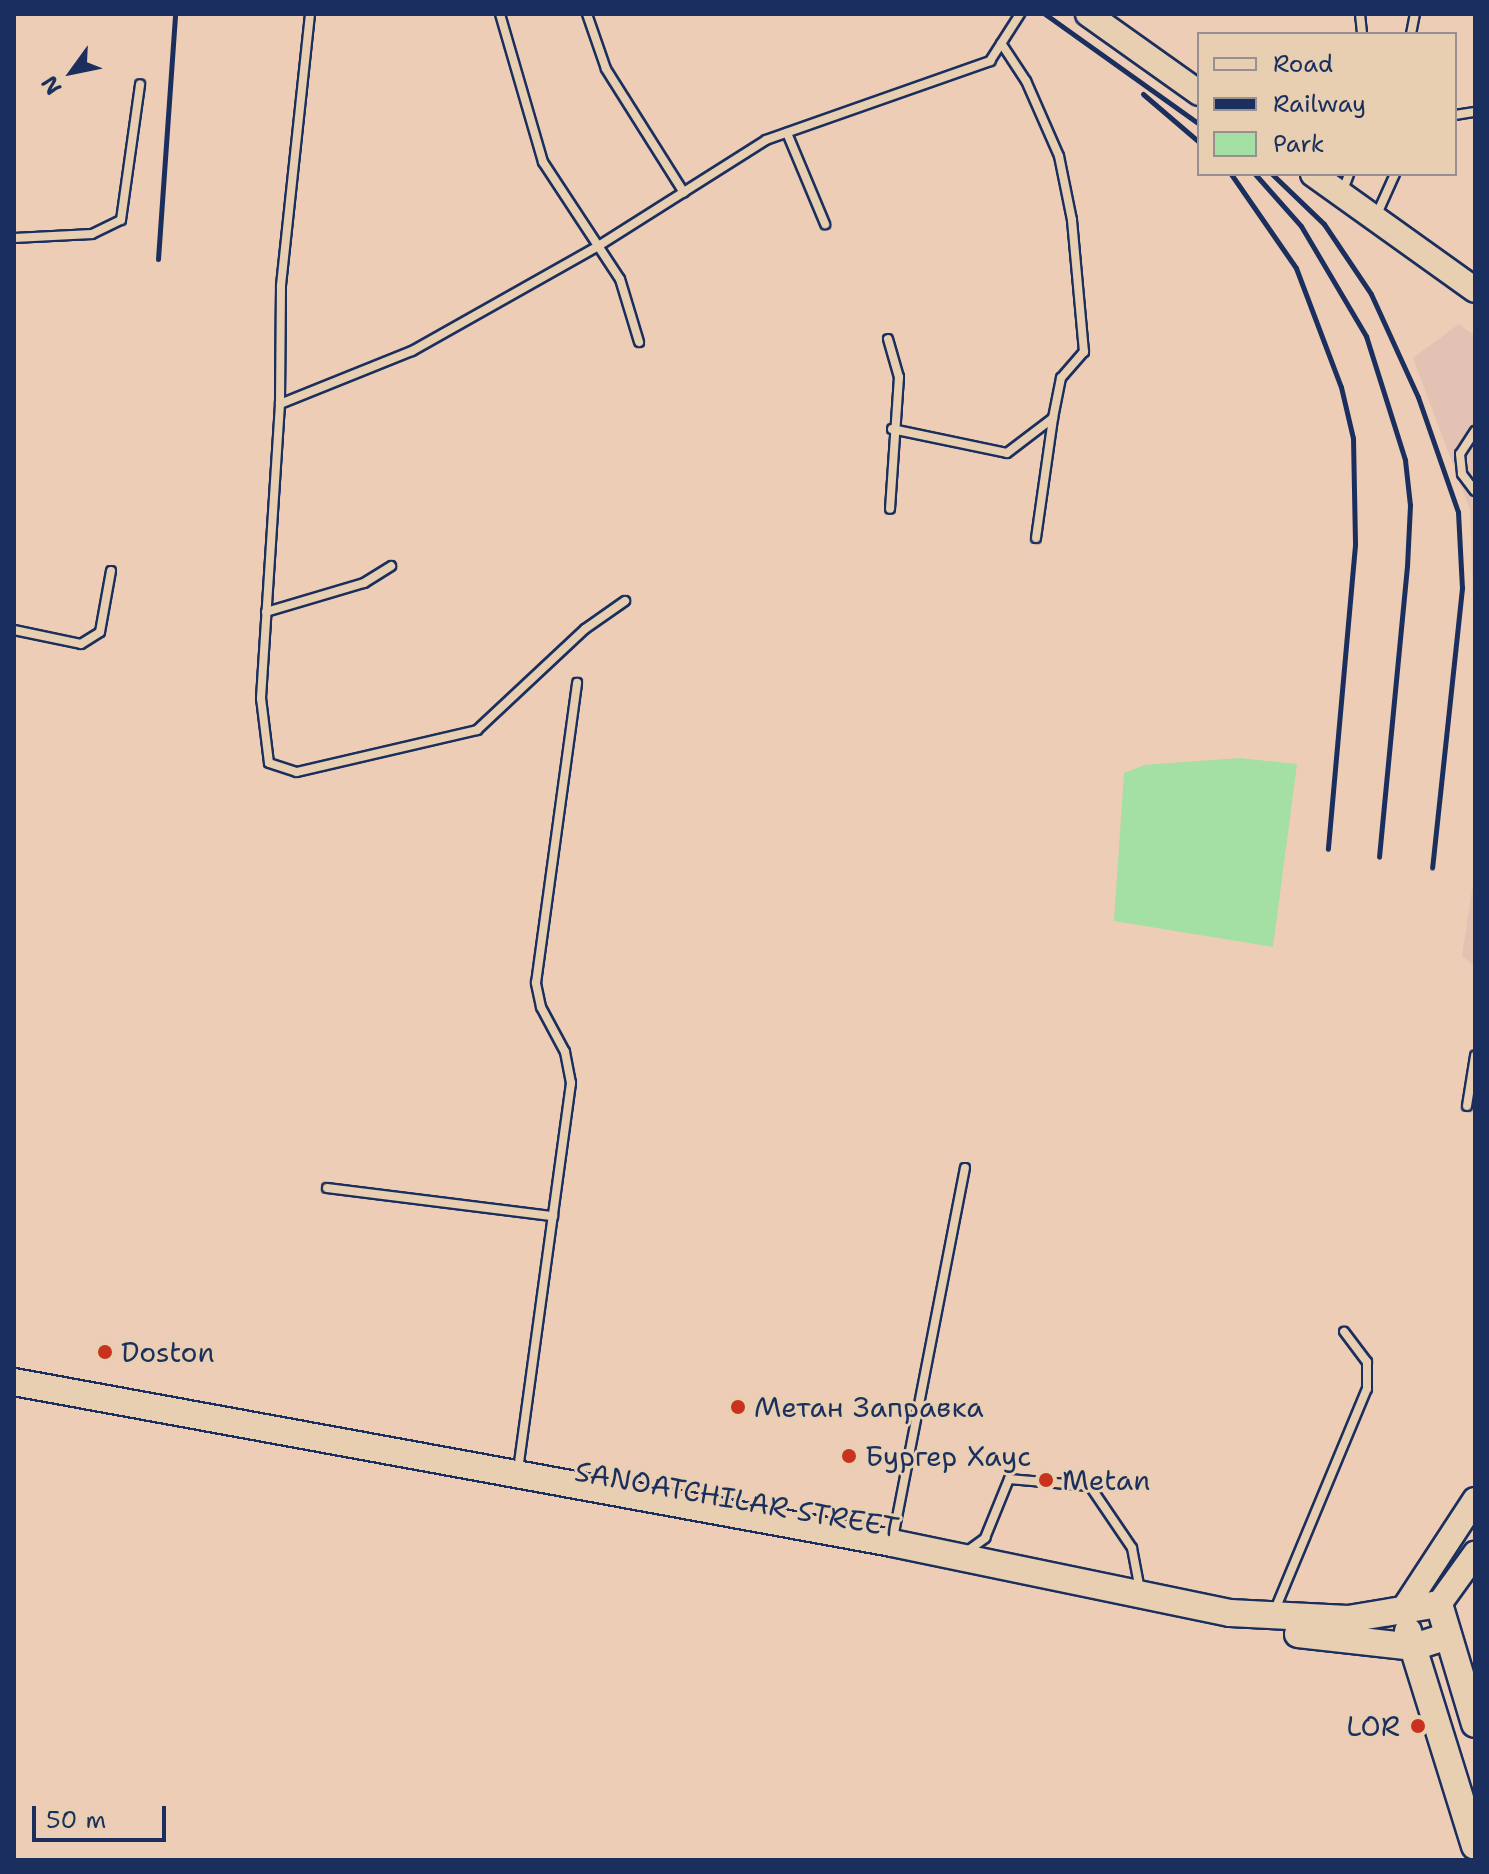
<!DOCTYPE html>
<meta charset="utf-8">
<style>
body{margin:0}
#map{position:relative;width:1489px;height:1874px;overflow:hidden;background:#eecdb6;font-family:"Shantell Sans",sans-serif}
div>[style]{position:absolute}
.built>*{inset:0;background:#e4c2b3}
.green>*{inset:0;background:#a4dfa4}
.roads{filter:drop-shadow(2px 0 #1b2f5e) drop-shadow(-2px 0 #1b2f5e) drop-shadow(0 2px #1b2f5e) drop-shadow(0 -2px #1b2f5e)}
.lane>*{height:8px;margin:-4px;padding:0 4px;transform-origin:4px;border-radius:4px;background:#e9cfb1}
.secondary>*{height:24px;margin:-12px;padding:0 12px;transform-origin:12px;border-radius:12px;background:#e9cfb1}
.primary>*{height:26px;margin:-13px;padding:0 13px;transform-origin:13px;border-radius:13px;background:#e9cfb1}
.rail>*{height:5px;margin:-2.5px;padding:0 2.5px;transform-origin:2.5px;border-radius:2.5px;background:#1b2f5e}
.dots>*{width:22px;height:22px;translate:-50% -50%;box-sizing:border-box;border:4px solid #e9cfb1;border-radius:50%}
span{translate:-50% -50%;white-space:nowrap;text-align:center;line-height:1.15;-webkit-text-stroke:6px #e9cfb1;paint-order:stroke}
.poi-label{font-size:28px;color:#1b2f5e}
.left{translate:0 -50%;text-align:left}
.right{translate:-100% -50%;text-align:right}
.street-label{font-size:28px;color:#1b2f5e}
.frame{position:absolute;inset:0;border:16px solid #1b2f5e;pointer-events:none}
.legend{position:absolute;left:1197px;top:32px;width:260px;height:144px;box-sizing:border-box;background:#e9cfb1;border:2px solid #978f90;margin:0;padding:10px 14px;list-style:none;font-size:24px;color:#1b2f5e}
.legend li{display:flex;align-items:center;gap:16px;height:40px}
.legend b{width:40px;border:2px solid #978f90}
.north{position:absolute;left:32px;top:32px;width:80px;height:80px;-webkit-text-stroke:6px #e9cfb1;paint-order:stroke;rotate:237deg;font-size:22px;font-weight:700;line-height:32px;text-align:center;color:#1b2f5e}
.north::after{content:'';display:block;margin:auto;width:28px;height:36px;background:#1b2f5e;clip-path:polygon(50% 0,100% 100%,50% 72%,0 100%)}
.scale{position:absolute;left:32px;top:1806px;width:134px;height:36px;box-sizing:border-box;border:4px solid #1b2f5e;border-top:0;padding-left:10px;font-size:24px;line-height:28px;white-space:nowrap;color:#1b2f5e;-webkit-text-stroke:6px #e9cfb1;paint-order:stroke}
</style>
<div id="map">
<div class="built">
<i style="clip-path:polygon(1459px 324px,1475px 336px,1475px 665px,1470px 510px,1413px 358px)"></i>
<i style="clip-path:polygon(1475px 871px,1475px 967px,1462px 956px)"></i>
</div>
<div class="green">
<i style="clip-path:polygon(1239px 758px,1297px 764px,1273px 947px,1114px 921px,1124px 773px,1144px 765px)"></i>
</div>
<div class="roads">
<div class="lane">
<i style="left:310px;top:14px;width:274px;rotate:96.1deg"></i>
<i style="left:281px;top:286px;width:118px;rotate:90.5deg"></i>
<i style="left:280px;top:404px;width:295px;rotate:93.7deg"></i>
<i style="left:261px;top:698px;width:65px;rotate:83deg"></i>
<i style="left:269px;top:763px;width:29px;rotate:18deg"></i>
<i style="left:297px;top:772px;width:185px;rotate:-13.1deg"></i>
<i style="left:477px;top:730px;width:148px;rotate:-43.1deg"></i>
<i style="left:585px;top:629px;width:49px;rotate:-35deg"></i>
<i style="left:500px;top:14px;width:154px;rotate:73.8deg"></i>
<i style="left:543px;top:162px;width:140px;rotate:56.7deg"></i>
<i style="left:620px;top:279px;width:66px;rotate:73.2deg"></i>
<i style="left:587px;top:14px;width:58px;rotate:70.9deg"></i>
<i style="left:606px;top:69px;width:146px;rotate:57.8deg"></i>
<i style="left:1360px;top:14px;width:20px;rotate:84deg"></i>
<i style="left:1411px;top:34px;width:20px;rotate:-79deg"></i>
<i style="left:1455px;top:115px;width:20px;rotate:-9deg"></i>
<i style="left:787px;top:133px;width:99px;rotate:67.3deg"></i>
<i style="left:1343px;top:190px;width:17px;rotate:-69deg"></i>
<i style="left:1377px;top:214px;width:44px;rotate:-65.8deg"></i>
<i style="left:14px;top:238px;width:78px;rotate:-2.9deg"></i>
<i style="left:92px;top:234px;width:32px;rotate:-26deg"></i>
<i style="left:121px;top:220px;width:137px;rotate:-82deg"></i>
<i style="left:888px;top:339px;width:40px;rotate:74deg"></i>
<i style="left:899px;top:377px;width:132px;rotate:93.9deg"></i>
<i style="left:280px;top:404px;width:142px;rotate:-21.9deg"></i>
<i style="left:412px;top:351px;width:216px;rotate:-29.4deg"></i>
<i style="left:600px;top:245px;width:196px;rotate:-32.3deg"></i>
<i style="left:766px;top:140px;width:238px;rotate:-19.4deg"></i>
<i style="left:990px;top:61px;width:56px;rotate:-57.4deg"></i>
<i style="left:892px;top:429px;width:117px;rotate:11.8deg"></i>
<i style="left:1007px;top:453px;width:58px;rotate:-37.3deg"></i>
<i style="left:1053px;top:418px;width:41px;rotate:-78.7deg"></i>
<i style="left:1061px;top:378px;width:35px;rotate:-49deg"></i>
<i style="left:1084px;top:352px;width:133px;rotate:-95.2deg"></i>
<i style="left:1072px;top:220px;width:65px;rotate:-101.5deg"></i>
<i style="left:1059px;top:156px;width:82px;rotate:-113.7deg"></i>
<i style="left:1026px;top:81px;width:45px;rotate:-123.3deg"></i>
<i style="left:1475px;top:431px;width:27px;rotate:123deg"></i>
<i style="left:1460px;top:454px;width:20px;rotate:84deg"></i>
<i style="left:1462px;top:474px;width:21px;rotate:53deg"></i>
<i style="left:1036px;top:538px;width:121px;rotate:-81.9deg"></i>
<i style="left:266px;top:612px;width:102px;rotate:-16.5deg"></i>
<i style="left:364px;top:583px;width:32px;rotate:-32deg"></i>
<i style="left:14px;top:630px;width:68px;rotate:11.8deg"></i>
<i style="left:81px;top:644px;width:22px;rotate:-32deg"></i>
<i style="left:100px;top:632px;width:62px;rotate:-79.8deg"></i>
<i style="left:1467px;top:1106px;width:51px;rotate:-80.9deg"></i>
<i style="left:327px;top:1188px;width:228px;rotate:7.1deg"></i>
<i style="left:518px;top:1470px;width:391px;rotate:-82.2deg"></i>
<i style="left:571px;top:1083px;width:32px;rotate:-101deg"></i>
<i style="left:565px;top:1052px;width:51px;rotate:-118.1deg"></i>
<i style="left:541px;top:1007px;width:25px;rotate:-102deg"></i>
<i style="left:536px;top:983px;width:303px;rotate:-82.2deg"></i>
<i style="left:893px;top:1538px;width:377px;rotate:-79deg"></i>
<i style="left:966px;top:1552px;width:24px;rotate:-36deg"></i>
<i style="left:985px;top:1538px;width:64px;rotate:-67.9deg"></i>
<i style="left:1009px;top:1479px;width:81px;rotate:4.9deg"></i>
<i style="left:1090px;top:1486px;width:75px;rotate:55.9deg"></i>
<i style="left:1132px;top:1548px;width:43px;rotate:79.2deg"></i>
<i style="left:1274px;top:1612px;width:242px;rotate:-67.4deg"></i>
<i style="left:1367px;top:1389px;width:27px;rotate:-90deg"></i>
<i style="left:1367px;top:1362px;width:38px;rotate:-127deg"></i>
</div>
<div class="secondary">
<i style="left:1088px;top:14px;width:136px;rotate:35.4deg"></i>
<i style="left:1313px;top:174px;width:199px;rotate:35.6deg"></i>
<i style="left:1439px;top:1604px;width:62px;rotate:-54.2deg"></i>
<i style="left:1401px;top:1613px;width:135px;rotate:-56.8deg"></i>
</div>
<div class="primary">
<i style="left:14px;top:1382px;width:893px;rotate:10.39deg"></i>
<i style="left:892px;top:1543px;width:345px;rotate:11.7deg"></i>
<i style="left:1230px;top:1613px;width:118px;rotate:2.9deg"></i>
<i style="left:1348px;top:1619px;width:92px;rotate:-9.4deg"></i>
<i style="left:1439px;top:1604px;width:125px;rotate:73.3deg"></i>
<i style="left:1408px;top:1631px;width:225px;rotate:72.7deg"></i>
<i style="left:1298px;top:1634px;width:117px;rotate:6.4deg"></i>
<i style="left:1414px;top:1647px;width:36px;rotate:-18deg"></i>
</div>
</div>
<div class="rail">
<i style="left:1045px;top:14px;width:189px;rotate:35.5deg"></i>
<i style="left:1143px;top:94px;width:74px;rotate:40.6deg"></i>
<i style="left:1231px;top:174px;width:114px;rotate:55.3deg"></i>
<i style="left:1296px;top:268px;width:127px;rotate:69.3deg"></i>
<i style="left:1341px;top:387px;width:52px;rotate:76.8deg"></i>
<i style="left:1353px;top:438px;width:107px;rotate:88.9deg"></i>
<i style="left:1355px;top:545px;width:305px;rotate:95.1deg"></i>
<i style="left:1255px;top:174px;width:69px;rotate:48.5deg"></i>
<i style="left:1301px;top:226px;width:128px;rotate:59.4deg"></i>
<i style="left:1366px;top:336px;width:130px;rotate:72.5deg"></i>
<i style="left:1405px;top:460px;width:45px;rotate:83.7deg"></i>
<i style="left:1410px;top:505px;width:61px;rotate:92.8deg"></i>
<i style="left:1407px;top:566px;width:292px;rotate:95.5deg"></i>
<i style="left:1272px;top:174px;width:72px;rotate:43.9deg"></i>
<i style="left:1324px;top:224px;width:84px;rotate:56.1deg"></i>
<i style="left:1371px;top:294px;width:113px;rotate:65.5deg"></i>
<i style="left:1418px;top:397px;width:122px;rotate:70.8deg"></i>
<i style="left:1458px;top:512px;width:76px;rotate:87deg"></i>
<i style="left:1462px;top:588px;width:281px;rotate:96.1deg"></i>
<i style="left:158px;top:259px;width:246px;rotate:-86deg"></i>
</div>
<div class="dots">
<i style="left:105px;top:1352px;background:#c8321e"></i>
<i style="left:738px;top:1407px;background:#c8321e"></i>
<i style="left:849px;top:1456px;background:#c8321e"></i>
<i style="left:1046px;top:1480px;background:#c8321e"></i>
<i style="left:1418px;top:1726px;background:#c8321e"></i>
</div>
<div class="poi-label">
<span class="left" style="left:121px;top:1352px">Doston</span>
<span class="left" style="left:754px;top:1407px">Метан Заправка</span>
<span class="left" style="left:865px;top:1456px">Бургер Хаус</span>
<span class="left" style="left:1062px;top:1480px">Metan</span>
<span class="right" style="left:1400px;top:1726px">LOR</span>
</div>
<div class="street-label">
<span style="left:737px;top:1499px;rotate:10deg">SANOATCHILAR STREET</span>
</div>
<div class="frame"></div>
<ul class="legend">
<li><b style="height:10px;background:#e9cfb1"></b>Road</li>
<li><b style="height:10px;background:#1b2f5e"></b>Railway</li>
<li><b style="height:22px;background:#a4dfa4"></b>Park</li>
</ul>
<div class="north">N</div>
<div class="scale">50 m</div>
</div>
